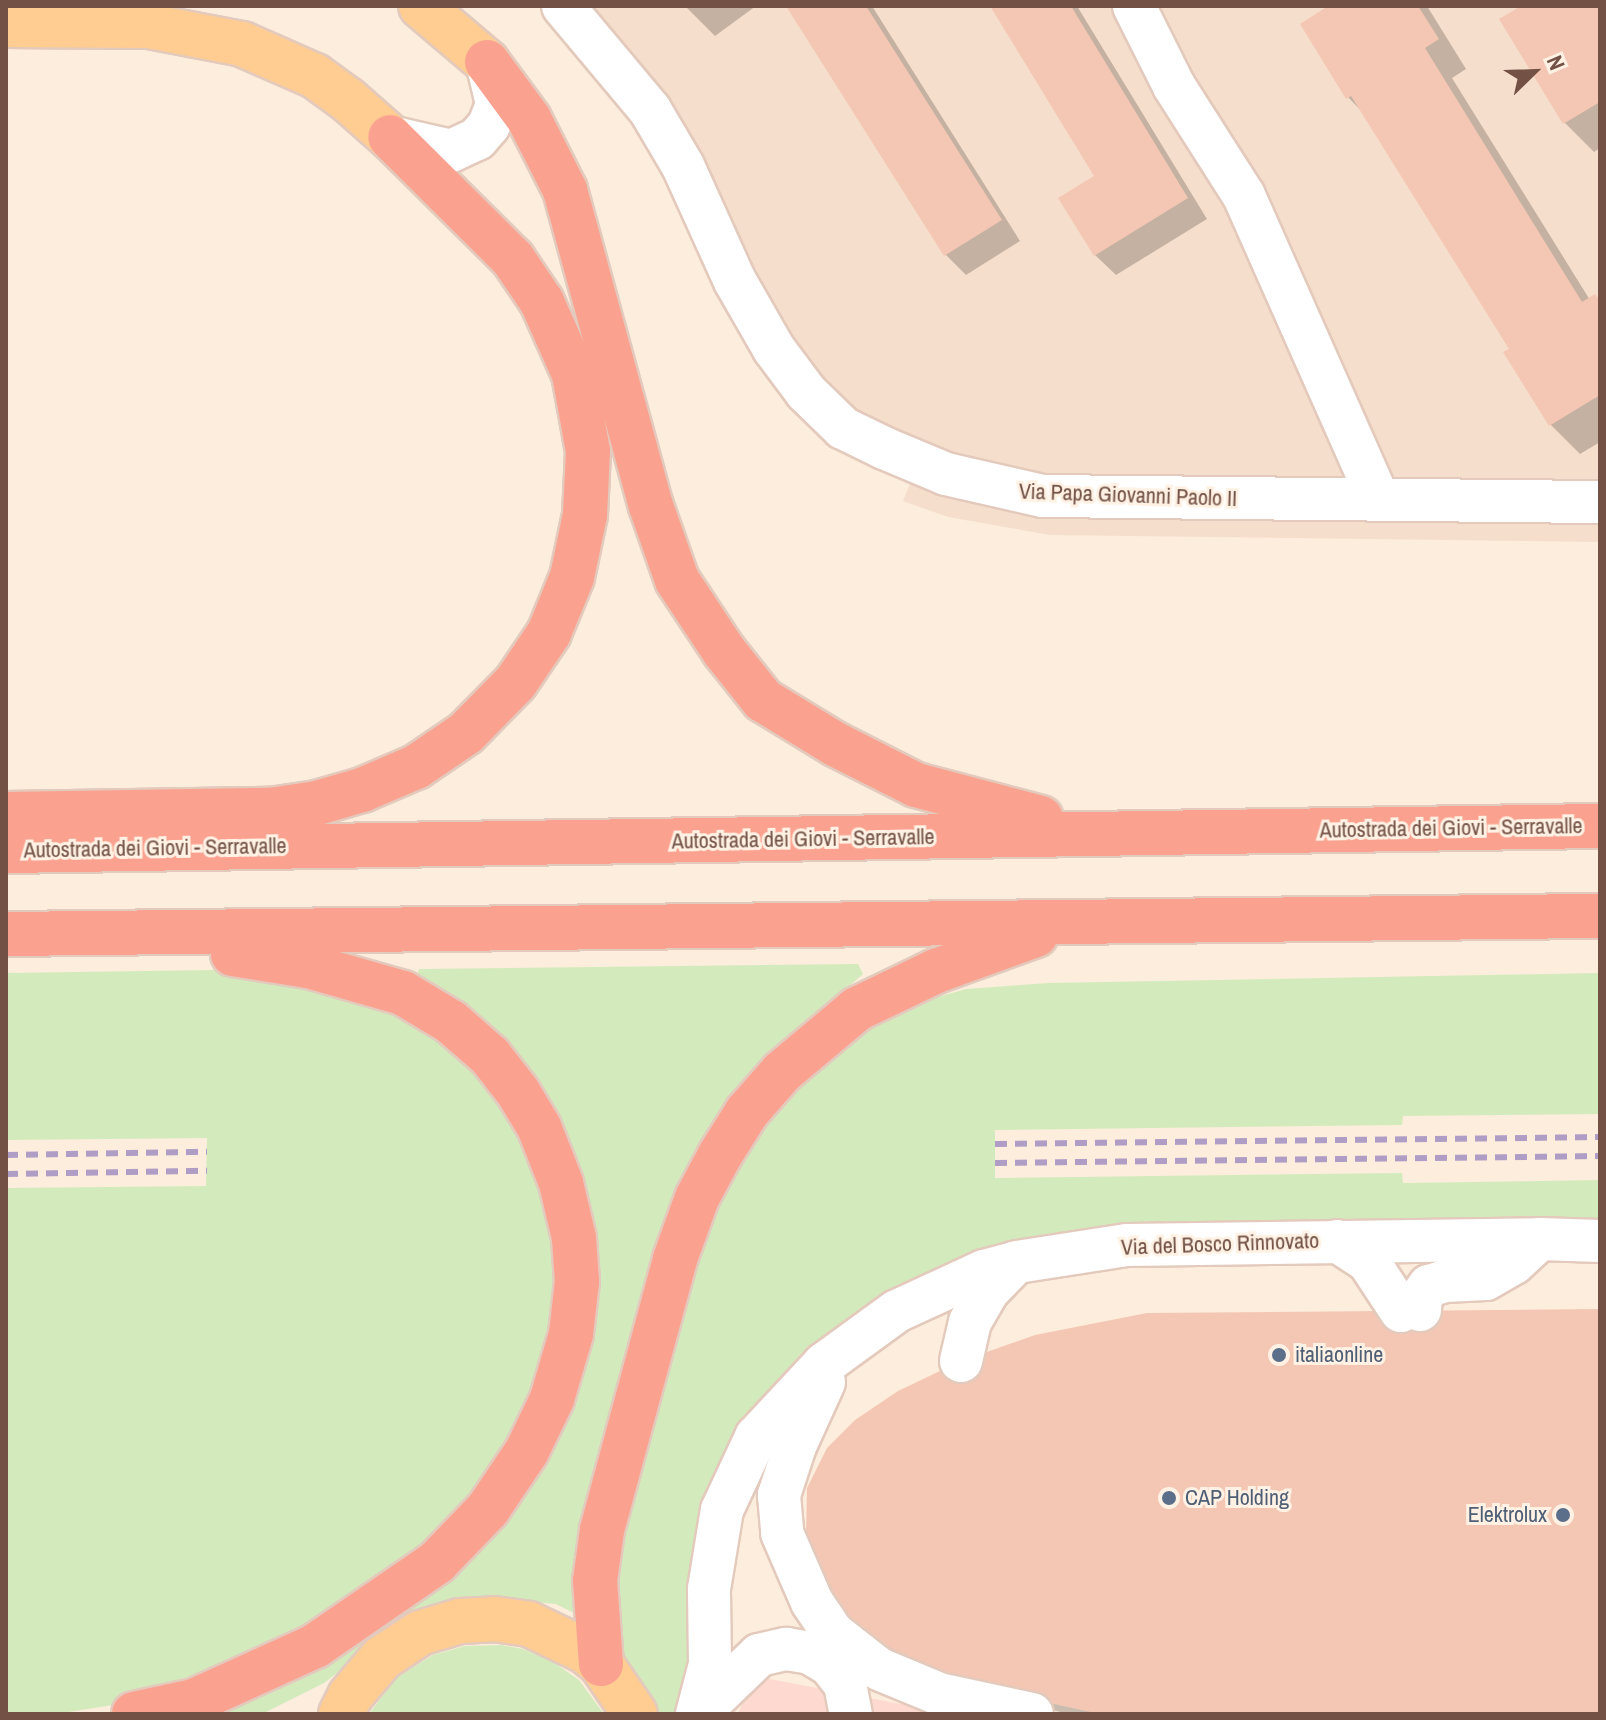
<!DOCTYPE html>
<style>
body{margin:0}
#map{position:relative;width:1606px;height:1720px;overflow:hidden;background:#fdeddd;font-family:"Archivo Narrow",sans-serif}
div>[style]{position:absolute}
.residential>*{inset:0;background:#f5decb}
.commercial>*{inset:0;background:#fed9d0}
.green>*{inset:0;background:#d3ebbc}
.shadow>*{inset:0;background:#0003}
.building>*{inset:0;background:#f4c7b4}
.roads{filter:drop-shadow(2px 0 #e3cabc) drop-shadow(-2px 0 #e3cabc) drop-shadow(0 2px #e3cabc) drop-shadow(0 -2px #e3cabc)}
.minor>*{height:42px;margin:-21px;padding:0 21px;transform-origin:21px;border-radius:21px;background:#fff}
.major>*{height:44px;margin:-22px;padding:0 22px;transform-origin:22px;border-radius:22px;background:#ffcc92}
.highway>*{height:44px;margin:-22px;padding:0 22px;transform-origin:22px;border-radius:22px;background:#fba190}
.rail>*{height:6px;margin-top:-3px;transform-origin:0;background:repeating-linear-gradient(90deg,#af9dc5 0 12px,transparent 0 20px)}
.dots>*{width:22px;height:22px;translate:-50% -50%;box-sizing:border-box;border:4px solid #fff2e4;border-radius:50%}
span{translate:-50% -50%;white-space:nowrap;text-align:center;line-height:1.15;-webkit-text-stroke:6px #fff2e4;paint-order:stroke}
.street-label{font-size:22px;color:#735145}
.service-label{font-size:22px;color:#4e5e75}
.left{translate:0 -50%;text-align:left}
.right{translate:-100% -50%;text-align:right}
.frame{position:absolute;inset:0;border:8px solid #735145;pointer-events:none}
.north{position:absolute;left:1494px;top:32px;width:80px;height:80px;-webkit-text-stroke:6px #fff2e4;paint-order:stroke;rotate:67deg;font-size:22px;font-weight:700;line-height:32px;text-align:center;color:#735145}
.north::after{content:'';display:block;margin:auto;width:28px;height:36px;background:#735145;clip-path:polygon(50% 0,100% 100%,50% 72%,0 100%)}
</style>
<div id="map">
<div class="residential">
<i style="clip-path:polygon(545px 6px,1600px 6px,1600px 542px,1050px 535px,948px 517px,903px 501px,913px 476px,714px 281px,648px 143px,620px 96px)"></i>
</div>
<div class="commercial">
<i style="clip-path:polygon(754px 1676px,953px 1714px,738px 1714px)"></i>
</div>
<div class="green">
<i style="clip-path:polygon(858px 964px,863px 974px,800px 1029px,723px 1122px,582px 1617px,556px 1604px,491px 1598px,358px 1657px,324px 1683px,262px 1714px,190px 1714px,485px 1540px,586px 1227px,415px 982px,419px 969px)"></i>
<i style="clip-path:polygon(214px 970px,282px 974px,422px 1019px,493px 1083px,534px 1155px,557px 1255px,551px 1346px,510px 1443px,436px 1536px,288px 1643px,226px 1669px,113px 1705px,62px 1713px,6px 1713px,6px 1188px,206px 1186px,207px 1138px,6px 1140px,6px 973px)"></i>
<i style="clip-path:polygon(1600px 973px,1600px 1114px,1403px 1116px,1402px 1125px,995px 1130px,995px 1178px,1402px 1173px,1403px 1183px,1600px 1180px,1600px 1219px,1118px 1225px,1013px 1243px,745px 1433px,687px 1714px,654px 1714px,646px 1692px,621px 1653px,618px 1548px,697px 1244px,759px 1126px,805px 1075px,854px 1035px,906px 1006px,966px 989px,1048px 983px)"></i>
<i style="clip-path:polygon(501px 1645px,523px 1649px,553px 1662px,579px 1680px,604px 1714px,369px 1714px,396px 1678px,433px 1655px,465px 1646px)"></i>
</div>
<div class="shadow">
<i style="clip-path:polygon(685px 6px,756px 6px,715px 36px)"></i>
<i style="clip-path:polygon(789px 6px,872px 6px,1020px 241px,966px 275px,946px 255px)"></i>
<i style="clip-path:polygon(992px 6px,1077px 6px,1207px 219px,1116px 275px,1095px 255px,1097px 177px)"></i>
<i style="clip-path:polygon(1332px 6px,1427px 6px,1466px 69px,1452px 78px,1590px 300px,1600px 301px,1600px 442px,1580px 454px,1551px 425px,1506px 353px,1511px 349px,1366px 116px,1348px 97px)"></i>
<i style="clip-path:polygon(1525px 6px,1600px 6px,1600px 148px,1594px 152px,1565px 123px)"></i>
<i style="clip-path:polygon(1600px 1311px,1600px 1714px,1069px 1714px,1011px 1701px,941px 1677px,883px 1647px,835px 1601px)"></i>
</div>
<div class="building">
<i style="clip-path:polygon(786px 6px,866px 6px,1002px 220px,944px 256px)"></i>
<i style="clip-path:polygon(990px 6px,1071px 6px,1188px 198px,1094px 256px,1058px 198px,1094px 176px)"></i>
<i style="clip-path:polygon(1328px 6px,1418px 6px,1439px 39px,1425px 48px,1582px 302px,1595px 294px,1600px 301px,1600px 395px,1549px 426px,1503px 352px,1509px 349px,1351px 96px,1346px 99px,1300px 24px)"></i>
<i style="clip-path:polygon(1521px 6px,1600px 6px,1600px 102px,1563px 124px,1499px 19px)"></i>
<i style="clip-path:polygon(1600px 1309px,1600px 1714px,1100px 1714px,999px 1692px,929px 1667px,871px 1638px,833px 1602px,806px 1538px,807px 1488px,827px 1448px,855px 1420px,898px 1391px,961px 1361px,1035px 1335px,1147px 1313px)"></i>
</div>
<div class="roads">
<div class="minor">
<i style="left:563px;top:6px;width:136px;rotate:50.1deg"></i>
<i style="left:650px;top:110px;width:65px;rotate:59.5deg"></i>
<i style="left:683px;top:166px;width:126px;rotate:65.7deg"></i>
<i style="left:735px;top:281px;width:78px;rotate:60.2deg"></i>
<i style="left:774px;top:349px;width:54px;rotate:53.3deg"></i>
<i style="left:806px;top:392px;width:52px;rotate:44.2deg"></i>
<i style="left:843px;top:428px;width:46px;rotate:26deg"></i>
<i style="left:884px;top:448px;width:67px;rotate:22.8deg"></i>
<i style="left:946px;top:474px;width:99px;rotate:12.8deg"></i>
<i style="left:1043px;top:496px;width:557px;rotate:0.62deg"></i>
<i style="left:1134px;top:6px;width:89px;rotate:63.4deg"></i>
<i style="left:1174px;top:86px;width:130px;rotate:57.5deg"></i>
<i style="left:1244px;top:196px;width:331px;rotate:66.1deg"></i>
<i style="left:390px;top:137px;width:63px;rotate:12.9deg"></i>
<i style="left:451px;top:151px;width:29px;rotate:-25deg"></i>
<i style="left:477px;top:139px;width:18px;rotate:-49deg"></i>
<i style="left:489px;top:125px;width:22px;rotate:-69deg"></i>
<i style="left:497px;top:104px;width:43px;rotate:-103.4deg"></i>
<i style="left:1337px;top:1241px;width:37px;rotate:33deg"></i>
<i style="left:1368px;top:1261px;width:60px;rotate:56.6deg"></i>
<i style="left:1420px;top:1310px;width:13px;rotate:-86deg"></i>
<i style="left:1421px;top:1297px;width:14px;rotate:-54deg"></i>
<i style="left:1429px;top:1286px;width:17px;rotate:-17deg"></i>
<i style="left:1445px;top:1281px;width:41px;rotate:-2.8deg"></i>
<i style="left:1486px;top:1279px;width:32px;rotate:-30deg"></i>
<i style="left:1514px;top:1263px;width:35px;rotate:-43deg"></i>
<i style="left:961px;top:1361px;width:40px;rotate:-77deg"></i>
<i style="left:970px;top:1322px;width:36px;rotate:-60deg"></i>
<i style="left:988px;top:1291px;width:39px;rotate:-46deg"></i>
<i style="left:824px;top:1382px;width:70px;rotate:114.4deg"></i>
<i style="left:795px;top:1446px;width:52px;rotate:108.1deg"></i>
<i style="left:779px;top:1495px;width:38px;rotate:85deg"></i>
<i style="left:782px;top:1533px;width:75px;rotate:66.5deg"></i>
<i style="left:812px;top:1602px;width:37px;rotate:56deg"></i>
<i style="left:833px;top:1633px;width:58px;rotate:38deg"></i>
<i style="left:879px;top:1669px;width:65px;rotate:22.6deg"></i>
<i style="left:939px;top:1694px;width:95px;rotate:12.1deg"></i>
<i style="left:699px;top:1713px;width:83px;rotate:-44deg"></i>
<i style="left:759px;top:1655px;width:28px;rotate:-13deg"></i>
<i style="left:786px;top:1649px;width:24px;rotate:9deg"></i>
<i style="left:810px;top:1653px;width:23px;rotate:31deg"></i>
<i style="left:830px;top:1665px;width:24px;rotate:52deg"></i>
<i style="left:845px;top:1684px;width:31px;rotate:79deg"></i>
<i style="left:697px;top:1714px;width:52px;rotate:-75.4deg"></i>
<i style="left:710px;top:1664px;width:75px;rotate:-90.8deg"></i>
<i style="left:709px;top:1589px;width:80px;rotate:-80.7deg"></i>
<i style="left:722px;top:1510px;width:81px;rotate:-65deg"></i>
<i style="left:756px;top:1437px;width:100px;rotate:-47deg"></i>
<i style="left:824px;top:1364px;width:90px;rotate:-36deg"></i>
<i style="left:897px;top:1311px;width:96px;rotate:-24.7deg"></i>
<i style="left:984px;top:1271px;width:34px;rotate:-15deg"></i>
<i style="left:1017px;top:1262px;width:111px;rotate:-8.8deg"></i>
<i style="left:1127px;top:1245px;width:413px;rotate:-0.8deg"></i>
<i style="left:1540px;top:1239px;width:60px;rotate:1.9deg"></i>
</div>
<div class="major">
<i style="left:421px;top:6px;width:87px;rotate:40.3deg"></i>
<i style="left:6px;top:25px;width:142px;rotate:0.4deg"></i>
<i style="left:148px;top:26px;width:96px;rotate:10.8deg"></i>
<i style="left:242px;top:44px;width:80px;rotate:23.7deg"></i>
<i style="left:315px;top:76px;width:39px;rotate:36deg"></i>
<i style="left:347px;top:99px;width:57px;rotate:41.5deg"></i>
<i style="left:341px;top:1714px;width:20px;rotate:-63deg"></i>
<i style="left:350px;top:1696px;width:50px;rotate:-49.9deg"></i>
<i style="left:382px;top:1658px;width:45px;rotate:-33.3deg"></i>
<i style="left:420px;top:1633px;width:42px;rotate:-16.7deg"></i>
<i style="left:460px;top:1621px;width:34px;rotate:-3deg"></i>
<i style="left:494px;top:1619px;width:35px;rotate:8deg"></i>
<i style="left:529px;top:1624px;width:62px;rotate:25.7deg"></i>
<i style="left:585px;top:1651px;width:21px;rotate:39deg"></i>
<i style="left:601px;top:1664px;width:60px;rotate:55.8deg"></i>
</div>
<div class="highway">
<i style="left:487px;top:62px;width:71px;rotate:53.6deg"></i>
<i style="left:529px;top:119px;width:80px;rotate:63.1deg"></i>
<i style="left:565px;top:190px;width:327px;rotate:74.8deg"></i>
<i style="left:651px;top:506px;width:78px;rotate:70.6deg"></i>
<i style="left:677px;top:580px;width:85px;rotate:56.5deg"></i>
<i style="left:724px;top:651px;width:63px;rotate:51.5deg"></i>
<i style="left:763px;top:700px;width:84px;rotate:31.4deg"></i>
<i style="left:835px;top:744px;width:91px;rotate:26.8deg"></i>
<i style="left:916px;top:785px;width:129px;rotate:14.8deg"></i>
<i style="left:6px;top:814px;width:264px;rotate:-0.9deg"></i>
<i style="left:270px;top:810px;width:48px;rotate:-8.5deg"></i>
<i style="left:317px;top:803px;width:47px;rotate:-16.1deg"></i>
<i style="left:362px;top:790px;width:59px;rotate:-23.1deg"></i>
<i style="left:416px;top:767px;width:60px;rotate:-34.2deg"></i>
<i style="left:466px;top:733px;width:71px;rotate:-45.6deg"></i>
<i style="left:516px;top:682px;width:59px;rotate:-56deg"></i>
<i style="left:549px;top:633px;width:61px;rotate:-67.7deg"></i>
<i style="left:572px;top:577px;width:63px;rotate:-78.2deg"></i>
<i style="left:585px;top:515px;width:64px;rotate:-87.3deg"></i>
<i style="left:588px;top:451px;width:78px;rotate:-100.3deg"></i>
<i style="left:574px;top:374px;width:79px;rotate:-114deg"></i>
<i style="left:542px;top:302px;width:52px;rotate:-124deg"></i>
<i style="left:513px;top:259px;width:173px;rotate:-135.2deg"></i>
<i style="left:6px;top:851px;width:1594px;rotate:-0.9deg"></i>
<i style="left:6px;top:934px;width:1594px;rotate:-0.65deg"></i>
<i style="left:601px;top:1664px;width:83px;rotate:-94.1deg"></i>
<i style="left:595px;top:1581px;width:51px;rotate:-82.2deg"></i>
<i style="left:602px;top:1530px;width:281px;rotate:-74.9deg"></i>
<i style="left:675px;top:1259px;width:65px;rotate:-70.2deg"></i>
<i style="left:697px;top:1198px;width:49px;rotate:-61.9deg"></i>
<i style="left:720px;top:1155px;width:51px;rotate:-57.9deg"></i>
<i style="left:747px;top:1112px;width:53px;rotate:-48.8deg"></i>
<i style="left:782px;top:1072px;width:98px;rotate:-40deg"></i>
<i style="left:857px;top:1009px;width:88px;rotate:-25.7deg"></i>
<i style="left:936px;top:971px;width:106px;rotate:-19.8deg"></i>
<i style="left:134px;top:1714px;width:61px;rotate:-12.2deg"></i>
<i style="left:194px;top:1701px;width:133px;rotate:-24.4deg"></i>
<i style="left:315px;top:1646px;width:148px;rotate:-34.5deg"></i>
<i style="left:437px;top:1562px;width:74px;rotate:-46.1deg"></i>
<i style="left:488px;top:1509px;width:70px;rotate:-56.1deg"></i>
<i style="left:527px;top:1451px;width:58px;rotate:-64.3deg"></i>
<i style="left:552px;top:1399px;width:68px;rotate:-73.7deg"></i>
<i style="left:571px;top:1334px;width:53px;rotate:-83.5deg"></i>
<i style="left:577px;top:1281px;width:43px;rotate:-94deg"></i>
<i style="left:574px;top:1238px;width:57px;rotate:-103.3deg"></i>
<i style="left:561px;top:1183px;width:60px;rotate:-111.4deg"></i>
<i style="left:539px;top:1127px;width:41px;rotate:-121deg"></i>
<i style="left:518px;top:1092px;width:46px;rotate:-127.9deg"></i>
<i style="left:490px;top:1056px;width:52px;rotate:-138.9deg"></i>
<i style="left:451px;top:1022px;width:56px;rotate:-148.9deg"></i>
<i style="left:403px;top:993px;width:99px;rotate:-164.1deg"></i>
<i style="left:308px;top:966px;width:76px;rotate:-170.9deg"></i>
</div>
</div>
<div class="rail">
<i style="left:995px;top:1144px;width:605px;rotate:-0.66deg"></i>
<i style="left:6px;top:1155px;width:201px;rotate:-0.9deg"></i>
<i style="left:995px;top:1163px;width:605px;rotate:-0.66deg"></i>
<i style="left:6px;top:1174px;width:201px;rotate:-0.9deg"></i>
</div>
<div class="dots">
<i style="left:1279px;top:1355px;background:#5c6f8a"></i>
<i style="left:1169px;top:1498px;background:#5c6f8a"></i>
<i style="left:1563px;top:1515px;background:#5c6f8a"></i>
</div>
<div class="street-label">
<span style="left:1128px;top:495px;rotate:2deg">Via Papa Giovanni Paolo II</span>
<span style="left:1451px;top:828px;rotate:-1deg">Autostrada dei Giovi - Serravalle</span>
<span style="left:803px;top:839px;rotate:-1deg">Autostrada dei Giovi - Serravalle</span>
<span style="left:155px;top:848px;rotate:-1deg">Autostrada dei Giovi - Serravalle</span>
<span style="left:1220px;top:1244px;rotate:-2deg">Via del Bosco Rinnovato</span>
</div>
<div class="service-label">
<span class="left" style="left:1295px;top:1355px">italiaonline</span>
<span class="left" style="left:1185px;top:1498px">CAP Holding</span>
<span class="right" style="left:1547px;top:1515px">Elektrolux</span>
</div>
<div class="frame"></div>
<div class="north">N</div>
</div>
